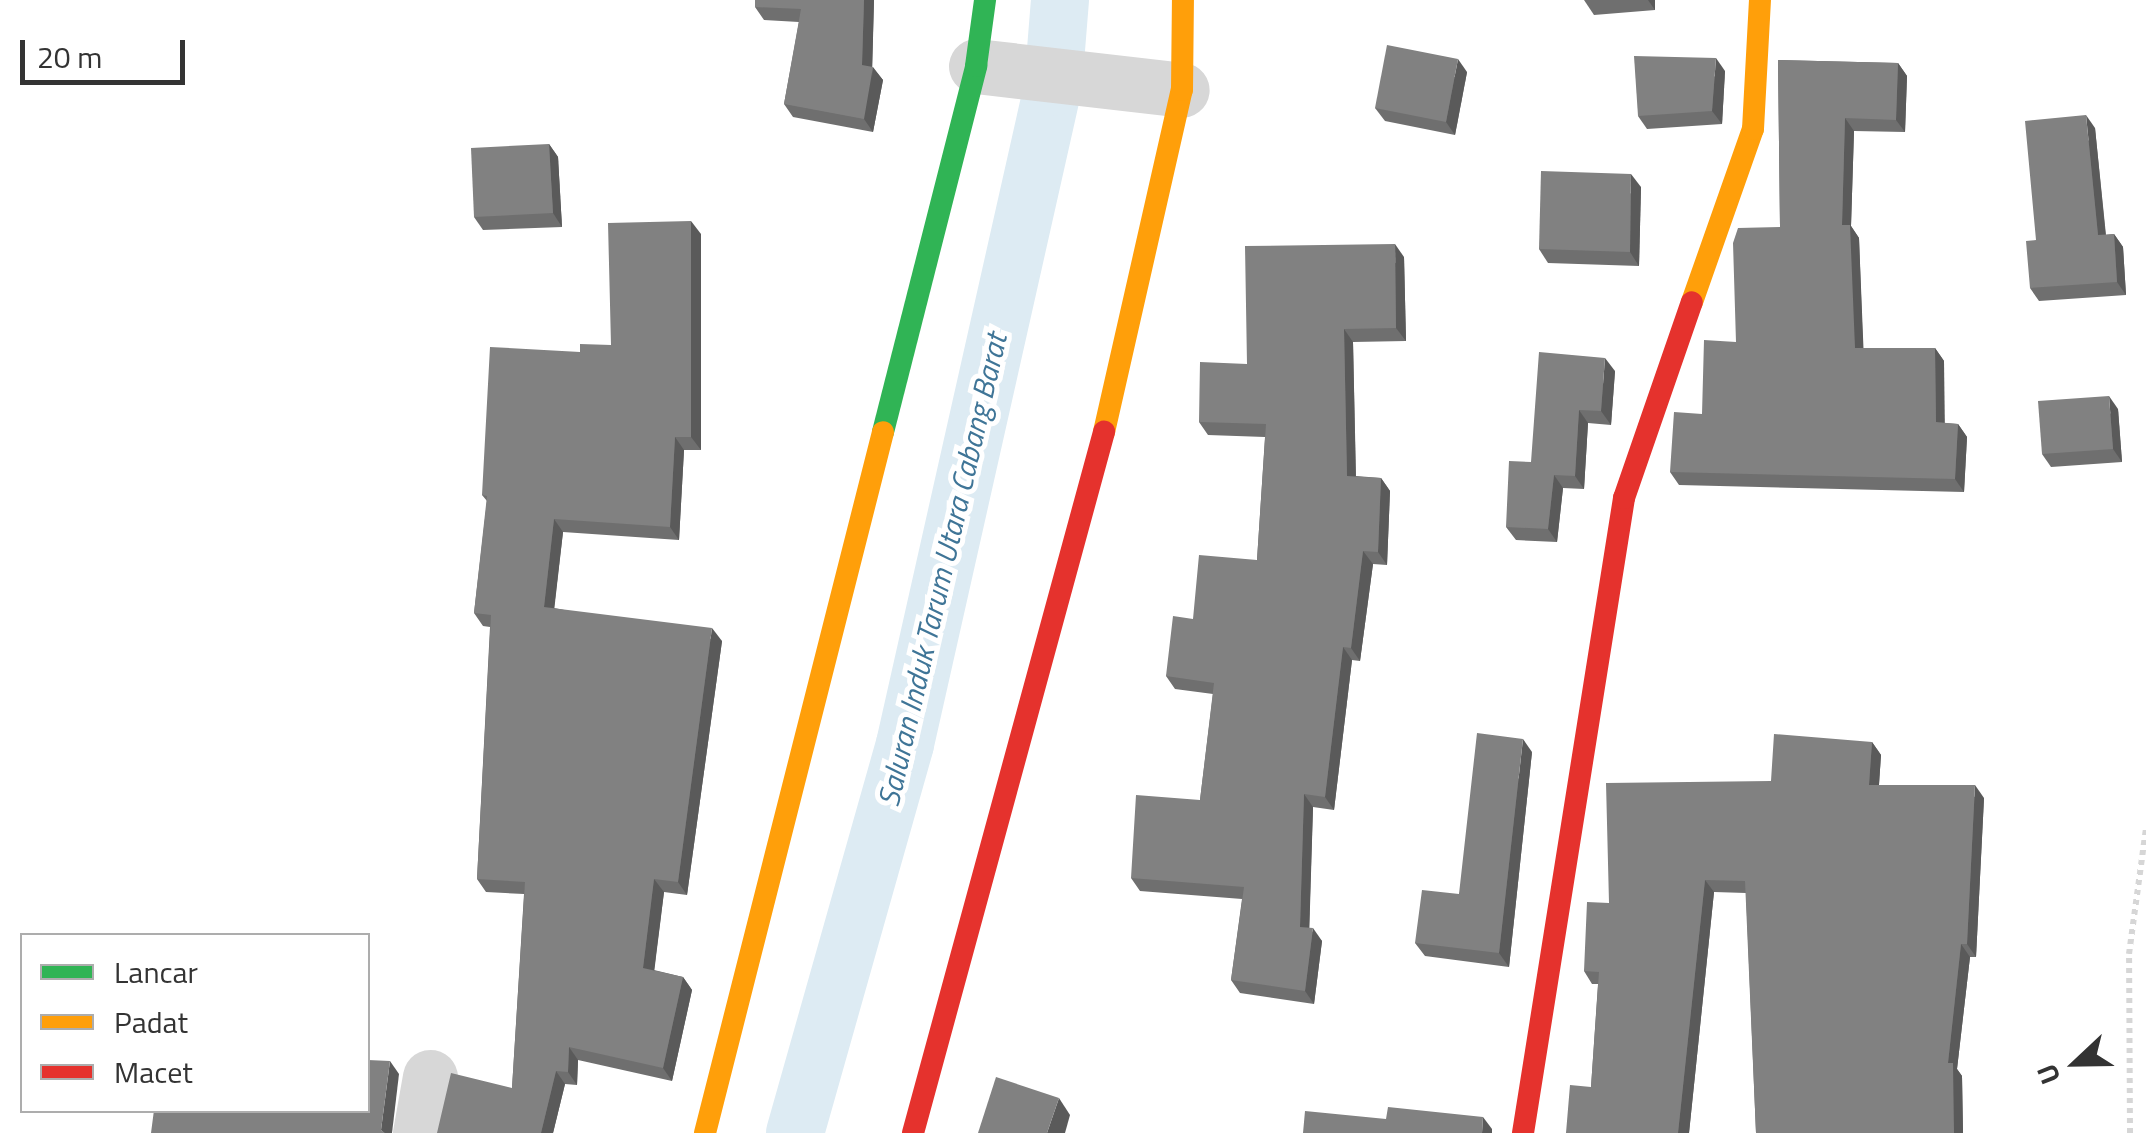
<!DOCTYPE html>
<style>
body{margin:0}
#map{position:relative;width:2146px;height:1133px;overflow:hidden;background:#fff;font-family:"Titillium Web",sans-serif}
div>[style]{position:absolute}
.canal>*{height:58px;margin:-29px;padding:0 29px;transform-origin:29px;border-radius:29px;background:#ddebf3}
.path>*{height:6px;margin-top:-3px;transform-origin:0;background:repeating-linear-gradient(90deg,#d6d6d6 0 5px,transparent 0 10px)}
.street>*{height:55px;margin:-27.5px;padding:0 27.5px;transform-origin:27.5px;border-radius:27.5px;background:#d7d7d7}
.fast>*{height:22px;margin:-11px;padding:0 11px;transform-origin:11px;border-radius:11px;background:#30b455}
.slow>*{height:22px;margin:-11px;padding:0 11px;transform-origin:11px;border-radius:11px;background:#ff9f0a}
.jam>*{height:22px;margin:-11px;padding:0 11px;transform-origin:11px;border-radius:11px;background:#e5322d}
.wall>*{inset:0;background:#6f6f6f}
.shaded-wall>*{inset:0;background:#5a5a5a}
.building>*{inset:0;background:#818181}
span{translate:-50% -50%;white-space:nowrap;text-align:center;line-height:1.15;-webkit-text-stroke:10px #fff;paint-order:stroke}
.water-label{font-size:30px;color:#3f7597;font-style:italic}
.legend{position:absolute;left:20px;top:933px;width:350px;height:180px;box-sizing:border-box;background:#fff;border:2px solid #adadad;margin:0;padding:12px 18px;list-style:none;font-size:30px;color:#333}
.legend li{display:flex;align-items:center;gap:20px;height:50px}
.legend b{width:50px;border:2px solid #adadad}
.north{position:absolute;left:2026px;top:1013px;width:100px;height:100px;-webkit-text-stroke:8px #fff;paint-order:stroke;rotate:248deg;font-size:28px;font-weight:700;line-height:40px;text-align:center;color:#333}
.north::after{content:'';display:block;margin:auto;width:35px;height:45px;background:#333;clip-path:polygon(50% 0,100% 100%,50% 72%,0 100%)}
.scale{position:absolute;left:20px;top:40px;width:165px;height:45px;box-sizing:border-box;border:5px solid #333;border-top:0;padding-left:12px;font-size:30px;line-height:35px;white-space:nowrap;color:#333;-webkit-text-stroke:8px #fff;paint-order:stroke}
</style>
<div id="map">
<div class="canal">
<i style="left:795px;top:1133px;width:404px;rotate:-74.2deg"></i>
<i style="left:905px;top:744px;width:673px;rotate:-77.31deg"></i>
<i style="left:1053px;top:87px;width:87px;rotate:-85.4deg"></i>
</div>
<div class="path">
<i style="left:2130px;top:1133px;width:179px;rotate:-90.3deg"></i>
<i style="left:2129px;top:954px;width:127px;rotate:-82.3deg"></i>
</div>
<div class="street">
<i style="left:976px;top:66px;width:207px;rotate:6.6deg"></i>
<i style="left:420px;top:1133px;width:57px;rotate:-79.9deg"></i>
</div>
<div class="fast">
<i style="left:883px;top:432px;width:378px;rotate:-75.7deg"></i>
<i style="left:976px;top:66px;width:67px;rotate:-82.2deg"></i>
</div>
<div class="slow">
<i style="left:1692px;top:302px;width:183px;rotate:-70.6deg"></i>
<i style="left:1753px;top:129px;width:129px;rotate:-86.9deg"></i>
<i style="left:1104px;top:432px;width:351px;rotate:-77.2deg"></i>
<i style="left:1182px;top:90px;width:90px;rotate:-89.4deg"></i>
<i style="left:705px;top:1133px;width:723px;rotate:-75.75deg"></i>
</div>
<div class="jam">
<i style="left:913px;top:1133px;width:727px;rotate:-74.76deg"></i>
<i style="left:1523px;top:1133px;width:643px;rotate:-80.96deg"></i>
<i style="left:1624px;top:498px;width:207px;rotate:-70.9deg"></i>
</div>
<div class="wall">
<i style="clip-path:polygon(874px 0,872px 67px,883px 80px,873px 132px,793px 117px,784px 104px,799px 22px,764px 20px,755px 7px)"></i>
<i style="clip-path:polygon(1584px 0,1655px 0,1655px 10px,1594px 15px)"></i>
<i style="clip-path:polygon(1778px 60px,1898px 63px,1907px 76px,1905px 132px,1854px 131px,1851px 226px,1859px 238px,1863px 348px,1935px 348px,1944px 361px,1944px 423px,1958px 424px,1967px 437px,1964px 492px,1679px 485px,1670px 472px,1702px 414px,1736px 342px,1780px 227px)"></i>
<i style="clip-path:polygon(1725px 71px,1722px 124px,1647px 129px,1638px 116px)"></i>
<i style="clip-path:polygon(1467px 72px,1455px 135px,1385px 121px,1375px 108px)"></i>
<i style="clip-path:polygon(2095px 128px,2106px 235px,2114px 234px,2123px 247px,2126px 295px,2039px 301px,2030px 288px,2036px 240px)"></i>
<i style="clip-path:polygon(549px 144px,558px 157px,562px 227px,483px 230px,474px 217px)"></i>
<i style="clip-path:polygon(1641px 187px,1639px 266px,1548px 263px,1539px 249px)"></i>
<i style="clip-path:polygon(701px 234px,701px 450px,684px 450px,679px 540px,563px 532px,554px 608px,722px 641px,687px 895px,664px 892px,654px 970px,683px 977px,692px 990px,672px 1081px,578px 1060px,577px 1085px,565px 1084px,553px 1133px,437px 1133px,512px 1088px,524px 894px,486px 892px,477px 879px,490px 627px,483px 626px,474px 613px,487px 501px,482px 495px,580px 352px,611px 345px)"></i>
<i style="clip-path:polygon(1404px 257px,1406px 341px,1353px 342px,1356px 476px,1381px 478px,1390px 491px,1387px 565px,1373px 564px,1360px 661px,1352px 660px,1334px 810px,1313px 807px,1309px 928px,1322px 941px,1314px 1004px,1240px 993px,1231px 980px,1242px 899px,1140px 891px,1131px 878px,1200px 800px,1213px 694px,1175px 689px,1166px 676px,1193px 619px,1257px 560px,1265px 437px,1208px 435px,1199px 422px,1247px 364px)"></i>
<i style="clip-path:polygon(1615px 371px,1611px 425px,1588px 423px,1584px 489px,1563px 488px,1557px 542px,1516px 540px,1506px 527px,1531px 462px)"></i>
<i style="clip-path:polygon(2118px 409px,2122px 462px,2051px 467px,2042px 454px)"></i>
<i style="clip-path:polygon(1872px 742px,1881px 755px,1879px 785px,1984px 798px,1976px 957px,1970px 957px,1957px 1069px,1962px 1076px,1963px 1133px,1756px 1133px,1746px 893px,1714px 892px,1689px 1133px,1566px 1133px,1591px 1087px,1598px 984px,1592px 984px,1584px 971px,1609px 903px,1771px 781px)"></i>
<i style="clip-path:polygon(1532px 752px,1509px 967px,1425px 956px,1415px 943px,1459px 894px)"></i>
</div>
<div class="shaded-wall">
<i style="clip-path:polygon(864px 0,874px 0,872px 77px,873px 67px,883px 80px,873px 132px,864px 119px,862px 65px)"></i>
<i style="clip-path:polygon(1648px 0,1655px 0,1655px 10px)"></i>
<i style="clip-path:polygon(1716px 58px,1725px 71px,1722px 124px,1712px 111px)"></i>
<i style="clip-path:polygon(1458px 59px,1467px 72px,1455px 135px,1446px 122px)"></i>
<i style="clip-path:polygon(1898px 63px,1907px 76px,1905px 132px,1896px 120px)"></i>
<i style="clip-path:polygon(2086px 115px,2095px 128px,2107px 249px,2098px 235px)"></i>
<i style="clip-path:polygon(1845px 118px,1854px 131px,1851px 226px,1859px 238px,1864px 361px,1855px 348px,1842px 225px)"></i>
<i style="clip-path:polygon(549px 144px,558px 157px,562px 227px,553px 213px)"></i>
<i style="clip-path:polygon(1631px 174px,1641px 187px,1639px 266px,1630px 252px)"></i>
<i style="clip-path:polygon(691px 221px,701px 234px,701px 450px,691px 437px)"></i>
<i style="clip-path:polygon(2114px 234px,2123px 247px,2126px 295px,2117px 282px)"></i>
<i style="clip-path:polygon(1395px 244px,1404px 257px,1406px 341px,1396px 328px)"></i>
<i style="clip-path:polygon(1344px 329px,1353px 342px,1356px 489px,1347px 476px)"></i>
<i style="clip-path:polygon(1935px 348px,1944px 361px,1945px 435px,1936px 422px)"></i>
<i style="clip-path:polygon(1605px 358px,1615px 371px,1611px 425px,1601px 411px)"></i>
<i style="clip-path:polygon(2109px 396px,2118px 409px,2122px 462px,2113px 449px)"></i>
<i style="clip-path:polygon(1579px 410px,1588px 423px,1584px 489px,1575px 476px)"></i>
<i style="clip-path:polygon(1958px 424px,1967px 437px,1964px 492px,1955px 479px)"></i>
<i style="clip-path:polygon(675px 437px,684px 450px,679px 540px,670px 527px)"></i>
<i style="clip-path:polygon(1554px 475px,1563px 488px,1557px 542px,1548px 529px)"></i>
<i style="clip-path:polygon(1381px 478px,1390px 491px,1387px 565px,1378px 552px)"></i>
<i style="clip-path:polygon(554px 519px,563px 532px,553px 620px,544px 607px)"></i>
<i style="clip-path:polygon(1363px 551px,1373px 564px,1360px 661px,1351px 648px)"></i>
<i style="clip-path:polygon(712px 628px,722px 641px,687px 895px,678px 882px)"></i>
<i style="clip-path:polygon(1343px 647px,1352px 660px,1334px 810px,1325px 797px)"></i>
<i style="clip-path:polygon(1523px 739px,1532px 752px,1509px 967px,1499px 953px)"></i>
<i style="clip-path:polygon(1872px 742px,1881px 755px,1878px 798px,1869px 785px)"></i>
<i style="clip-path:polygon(1975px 785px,1984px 798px,1976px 957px,1967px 944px)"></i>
<i style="clip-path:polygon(1304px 794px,1313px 807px,1309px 940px,1300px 927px)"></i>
<i style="clip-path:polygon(654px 879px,664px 892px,653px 981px,643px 968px)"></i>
<i style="clip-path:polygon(1705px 880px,1714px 892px,1689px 1133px,1678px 1133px)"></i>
<i style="clip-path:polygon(1313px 928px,1322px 941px,1314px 1004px,1305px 991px)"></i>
<i style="clip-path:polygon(1961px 944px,1970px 957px,1957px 1069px,1962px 1076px,1963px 1133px,1954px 1133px,1948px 1063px)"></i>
<i style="clip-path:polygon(683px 977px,692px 990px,672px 1081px,663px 1068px)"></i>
<i style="clip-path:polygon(569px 1047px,578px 1060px,577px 1085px,568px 1072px)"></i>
<i style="clip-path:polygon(390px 1061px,399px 1074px,392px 1133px,384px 1133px,381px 1130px)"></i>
<i style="clip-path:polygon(556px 1071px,565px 1084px,553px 1133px,541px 1133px)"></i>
<i style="clip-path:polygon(1059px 1098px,1070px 1115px,1065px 1133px,1047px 1133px)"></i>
<i style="clip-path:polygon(1483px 1117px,1492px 1129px,1492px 1133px,1482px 1133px)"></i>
</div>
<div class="building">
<i style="clip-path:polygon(755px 0,864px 0,862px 65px,873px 67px,864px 119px,784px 104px,801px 9px,755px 7px)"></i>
<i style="clip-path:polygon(1387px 45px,1458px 59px,1446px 122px,1375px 108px)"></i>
<i style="clip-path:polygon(1634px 56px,1716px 58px,1712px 111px,1638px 116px)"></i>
<i style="clip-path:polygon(1778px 60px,1898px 63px,1896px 120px,1845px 118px,1842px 225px,1850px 225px,1855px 348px,1935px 348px,1936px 422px,1958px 424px,1955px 479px,1670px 472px,1674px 412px,1702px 414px,1704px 340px,1736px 342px,1733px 243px,1738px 228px,1780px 227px)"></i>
<i style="clip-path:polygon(2086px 115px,2098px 235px,2114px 234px,2117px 282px,2030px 288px,2026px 241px,2036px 240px,2025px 121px)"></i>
<i style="clip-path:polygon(549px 144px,553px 213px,474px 217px,471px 148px)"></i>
<i style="clip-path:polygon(1541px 171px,1631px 174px,1630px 252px,1539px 249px)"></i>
<i style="clip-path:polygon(691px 221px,691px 437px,675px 437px,670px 527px,554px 519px,544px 607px,712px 628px,678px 882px,654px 879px,643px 968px,683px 977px,663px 1068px,569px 1047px,568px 1072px,556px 1071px,541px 1133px,437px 1133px,451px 1073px,512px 1088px,525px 882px,477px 879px,491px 615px,474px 613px,487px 496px,482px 495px,490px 347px,580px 352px,580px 344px,611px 345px,608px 223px)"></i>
<i style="clip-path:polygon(1395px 244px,1396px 328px,1344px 329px,1347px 476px,1381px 478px,1378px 552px,1363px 551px,1351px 648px,1343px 647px,1325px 797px,1304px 794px,1300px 927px,1313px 928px,1305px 991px,1231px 980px,1244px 887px,1131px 878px,1136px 795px,1200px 800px,1214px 683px,1166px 676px,1173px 616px,1193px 619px,1199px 555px,1257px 560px,1266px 424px,1199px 422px,1200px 362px,1247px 364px,1245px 246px)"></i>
<i style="clip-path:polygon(1539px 352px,1605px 358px,1601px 411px,1579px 410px,1575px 476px,1554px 475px,1548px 529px,1506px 527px,1509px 461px,1531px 462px)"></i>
<i style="clip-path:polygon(2109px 396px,2113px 449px,2042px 454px,2038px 401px)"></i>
<i style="clip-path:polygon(1477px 733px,1523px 739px,1499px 953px,1415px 943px,1422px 890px,1459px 894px)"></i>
<i style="clip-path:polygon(1774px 734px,1872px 742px,1869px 785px,1975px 785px,1967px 944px,1961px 944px,1948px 1063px,1953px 1063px,1954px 1133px,1756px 1133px,1745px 881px,1705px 880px,1678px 1133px,1566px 1133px,1570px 1085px,1591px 1087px,1599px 972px,1584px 971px,1587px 902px,1609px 903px,1606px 783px,1771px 781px)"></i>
<i style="clip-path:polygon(368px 1060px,390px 1061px,381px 1130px,385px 1133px,151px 1133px,154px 1110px,368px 1110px)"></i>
<i style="clip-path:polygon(996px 1077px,1059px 1098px,1047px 1133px,978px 1133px)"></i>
<i style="clip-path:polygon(1388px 1107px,1483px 1117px,1482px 1133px,1303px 1133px,1305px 1111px,1386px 1119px)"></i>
</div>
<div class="water-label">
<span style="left:942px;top:570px;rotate:-77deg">Saluran Induk Tarum Utara Cabang Barat</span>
</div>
<ul class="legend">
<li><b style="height:12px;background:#30b455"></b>Lancar</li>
<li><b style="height:12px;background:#ff9f0a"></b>Padat</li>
<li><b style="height:12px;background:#e5322d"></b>Macet</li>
</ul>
<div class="north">U</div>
<div class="scale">20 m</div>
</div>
